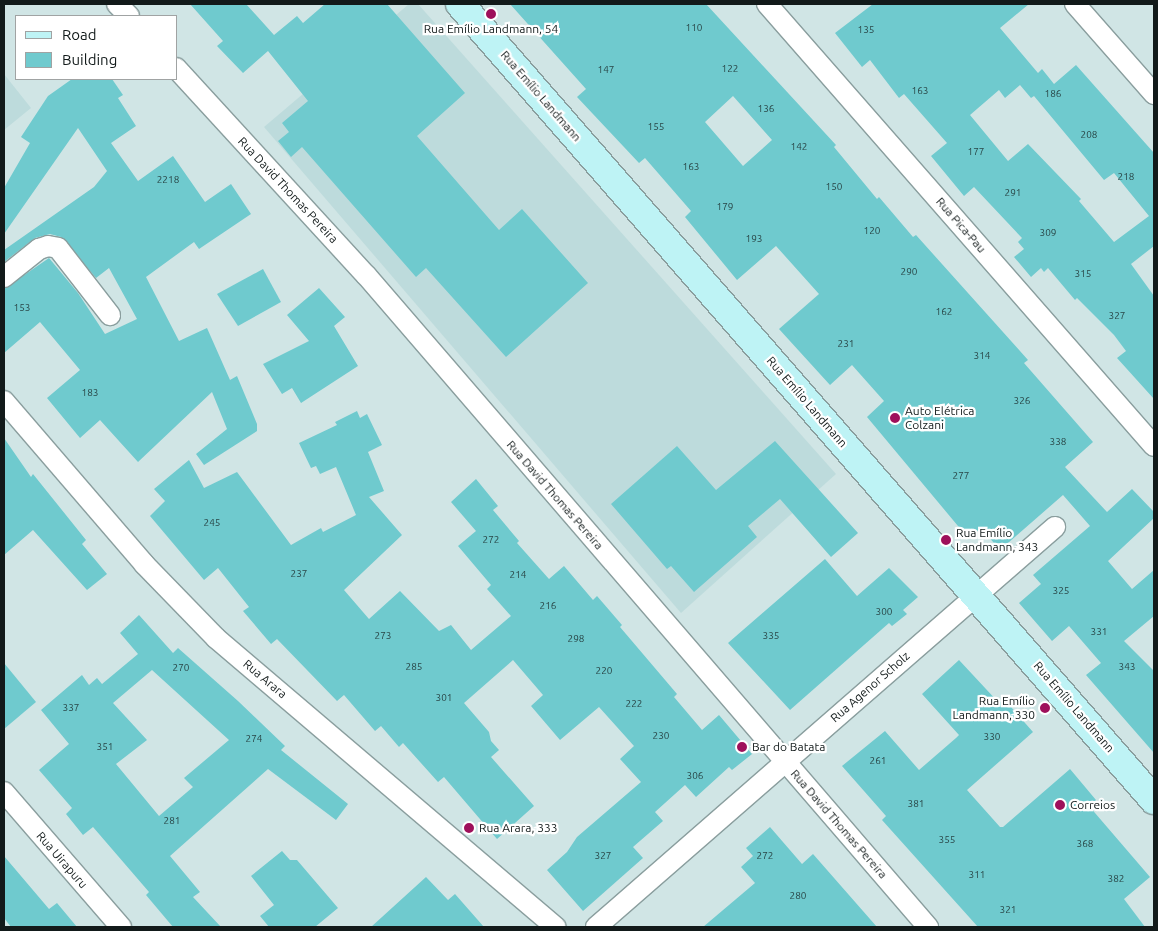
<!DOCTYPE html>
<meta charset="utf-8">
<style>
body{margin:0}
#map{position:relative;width:1158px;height:931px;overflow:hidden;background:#d0e5e5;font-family:Ubuntu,sans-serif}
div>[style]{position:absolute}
.built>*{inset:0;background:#bddbdc}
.building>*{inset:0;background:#6fcace}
.roads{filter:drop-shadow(1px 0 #8a9e9e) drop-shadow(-1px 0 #8a9e9e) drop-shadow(0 1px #8a9e9e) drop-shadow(0 -1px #8a9e9e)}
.street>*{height:20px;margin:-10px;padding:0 10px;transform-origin:10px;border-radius:10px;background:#fff}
.secondary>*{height:28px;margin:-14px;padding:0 14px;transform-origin:14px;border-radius:14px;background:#bef3f5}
.dots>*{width:14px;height:14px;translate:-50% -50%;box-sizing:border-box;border:2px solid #fff;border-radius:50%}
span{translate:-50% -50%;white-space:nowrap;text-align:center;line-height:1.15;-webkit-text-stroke:4.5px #fff;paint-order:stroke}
.number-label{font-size:10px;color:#294647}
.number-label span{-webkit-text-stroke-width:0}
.poi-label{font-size:12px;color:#121a1a}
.left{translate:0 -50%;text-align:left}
.right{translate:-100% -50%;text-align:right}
.street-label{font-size:12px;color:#121a1a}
.frame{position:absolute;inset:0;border:5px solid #121a1a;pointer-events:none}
.legend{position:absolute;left:15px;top:15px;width:162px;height:65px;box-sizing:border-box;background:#fff;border:1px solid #a0a3a3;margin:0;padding:6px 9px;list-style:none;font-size:15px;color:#121a1a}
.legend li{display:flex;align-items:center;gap:10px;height:25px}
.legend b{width:25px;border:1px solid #a0a3a3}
</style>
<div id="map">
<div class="built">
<i style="clip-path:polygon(409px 4px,418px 4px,836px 474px,681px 613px,264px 127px)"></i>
<i style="clip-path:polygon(4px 74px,31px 108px,4px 130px)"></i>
</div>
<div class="building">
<i style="clip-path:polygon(190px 4px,246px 4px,274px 35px,297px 16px,303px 23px,325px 4px,387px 4px,465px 93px,417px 136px,499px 230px,522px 209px,588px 283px,506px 357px,426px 268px,416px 277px,302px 147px,291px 157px,278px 141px,289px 132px,282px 123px,308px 101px,268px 51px,243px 73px,217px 46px,223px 41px)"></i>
<i style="clip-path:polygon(evenodd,510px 4px,706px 4px,836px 145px,834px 147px,877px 199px,879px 197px,913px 237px,916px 235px,1028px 360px,1024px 363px,1093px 442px,1065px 467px,1107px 512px,1132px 489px,1154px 512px,1154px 518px,1108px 561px,1132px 589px,1154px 570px,1154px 616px,1124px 641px,1154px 671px,1154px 753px,1086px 675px,1101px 663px,1069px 626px,1052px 641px,1019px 603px,1041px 584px,1033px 575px,1090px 526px,1063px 495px,1000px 550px,981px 528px,968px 538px,867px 417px,884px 401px,852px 365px,830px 385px,779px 329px,819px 294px,776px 246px,737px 280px,685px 217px,691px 211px,645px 158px,639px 163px,577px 97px,586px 89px,510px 4px,733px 96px,772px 140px,743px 166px,705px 122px,733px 96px)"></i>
<i style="clip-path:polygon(evenodd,873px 4px,1029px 4px,1000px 28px,1038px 73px,1042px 69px,1054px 84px,1076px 65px,1154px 153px,1154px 246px,1131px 264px,1154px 296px,1154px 399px,1117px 358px,1126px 351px,1114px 335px,1077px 298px,1075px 300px,1048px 268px,1044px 272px,1041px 268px,1031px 277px,1014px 257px,1024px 249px,1018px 242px,1022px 238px,974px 187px,964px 196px,931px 156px,947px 143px,904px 94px,899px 98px,870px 60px,862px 67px,835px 33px,873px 4px,1020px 85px,1031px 98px,1034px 96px,1104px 180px,1114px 173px,1149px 216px,1114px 242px,1079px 201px,1081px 199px,1028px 144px,1008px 161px,970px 115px,999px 90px,1005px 98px,1020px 85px)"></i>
<i style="clip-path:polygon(72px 79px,112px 79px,123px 95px,118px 98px,136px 126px,111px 143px,138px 181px,173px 156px,205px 202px,231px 184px,251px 214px,199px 249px,194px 242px,146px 277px,179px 341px,207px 328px,230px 380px,237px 376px,257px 424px,257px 431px,204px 465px,196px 454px,227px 429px,212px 392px,138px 462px,100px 420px,80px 438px,47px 398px,80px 370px,40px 322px,4px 353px,4px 289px,49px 258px,78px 293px,105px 334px,137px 319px,109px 268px,96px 278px,61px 237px,50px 234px,35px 238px,4px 262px,4px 250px,94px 187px,107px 171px,78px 128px,4px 234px,4px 188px,30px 143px,21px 137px,48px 96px)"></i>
<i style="clip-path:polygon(263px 269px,281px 302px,238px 326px,217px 294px)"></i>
<i style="clip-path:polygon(319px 288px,345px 317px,334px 326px,358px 366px,301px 403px,292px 388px,282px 394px,263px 364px,309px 341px,287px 315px)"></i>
<i style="clip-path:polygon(357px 411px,360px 418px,367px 414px,382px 445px,368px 452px,384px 491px,369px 497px,402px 535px,344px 590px,369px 619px,400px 591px,439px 631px,451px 625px,471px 650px,511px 616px,487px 589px,491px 585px,458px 546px,476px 531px,451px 502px,476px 479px,498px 506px,493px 510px,519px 541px,517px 543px,549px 579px,564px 566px,593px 600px,597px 596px,622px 625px,620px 627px,677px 694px,674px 697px,702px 730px,719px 715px,752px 754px,732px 770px,729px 767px,696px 797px,685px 785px,655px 812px,663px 821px,633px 847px,643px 858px,583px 911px,547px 870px,567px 852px,577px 837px,641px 782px,620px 759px,634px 746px,599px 707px,560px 740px,531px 706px,543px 695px,513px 660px,464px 703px,489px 732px,491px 741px,499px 750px,491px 757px,534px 806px,497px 839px,444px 777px,438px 782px,403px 743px,399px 747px,381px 726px,375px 731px,344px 695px,337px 701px,277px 639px,271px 644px,243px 611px,249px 607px,218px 568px,204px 580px,150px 516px,165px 501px,154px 489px,189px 460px,204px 488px,237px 472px,291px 545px,321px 528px,323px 532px,356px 515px,336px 467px,320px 474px,316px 466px,311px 468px,299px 443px,337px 425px,335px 422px)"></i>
<i style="clip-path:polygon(4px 438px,31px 477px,33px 474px,86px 540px,82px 544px,107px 574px,87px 590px,33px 530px,4px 555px)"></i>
<i style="clip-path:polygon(775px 441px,858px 533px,831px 557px,780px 499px,748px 526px,757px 537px,694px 592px,671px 566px,667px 569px,611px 504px,677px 446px,716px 490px)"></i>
<i style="clip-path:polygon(825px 559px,857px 596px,889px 568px,918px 597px,903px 610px,907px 614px,892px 626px,889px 623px,790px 710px,728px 643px)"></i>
<i style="clip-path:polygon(evenodd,139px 615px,173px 653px,178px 648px,238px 701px,285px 746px,281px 750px,348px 804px,336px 820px,268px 769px,170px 856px,200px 892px,193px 897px,221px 927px,173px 927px,146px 895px,149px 892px,93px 827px,83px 835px,66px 814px,72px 808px,39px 770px,69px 744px,41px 710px,82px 675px,89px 685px,97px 678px,102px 684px,138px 654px,120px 633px,139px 615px,152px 670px,229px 740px,184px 778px,193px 787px,159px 816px,116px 764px,147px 740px,113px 703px,152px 670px)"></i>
<i style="clip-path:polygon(959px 660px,999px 703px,1004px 699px,1033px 732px,967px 790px,1000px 827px,1003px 827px,1070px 769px,1096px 800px,1089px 806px,1150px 877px,1124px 899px,1145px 927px,978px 927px,882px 820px,886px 816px,842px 766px,885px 731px,919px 770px,956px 738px,959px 735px,922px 694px)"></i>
<i style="clip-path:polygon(4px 663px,36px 702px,4px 729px)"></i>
<i style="clip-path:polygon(770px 827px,802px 864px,813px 854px,877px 927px,703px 927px,755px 883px,741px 867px,753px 856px,746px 848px)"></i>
<i style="clip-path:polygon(282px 851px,290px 860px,297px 860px,338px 908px,315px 927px,269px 927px,260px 916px,274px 905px,251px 876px)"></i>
<i style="clip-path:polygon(4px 856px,49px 909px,57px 903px,77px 927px,11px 927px,4px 918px)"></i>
<i style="clip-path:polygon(426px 877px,448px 900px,455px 894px,484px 927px,371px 927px)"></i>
</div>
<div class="roads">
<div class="street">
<i style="left:117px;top:4px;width:17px;rotate:45deg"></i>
<i style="left:767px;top:4px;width:587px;rotate:48.8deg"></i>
<i style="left:1075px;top:4px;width:120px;rotate:48.7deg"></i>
<i style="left:176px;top:68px;width:281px;rotate:47.5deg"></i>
<i style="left:366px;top:275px;width:861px;rotate:49.24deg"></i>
<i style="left:4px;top:277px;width:45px;rotate:-38.7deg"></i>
<i style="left:39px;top:249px;width:9px;rotate:-18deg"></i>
<i style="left:48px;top:246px;width:10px;rotate:11deg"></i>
<i style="left:58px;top:248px;width:85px;rotate:52.2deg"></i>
<i style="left:4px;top:401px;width:215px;rotate:49.3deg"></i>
<i style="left:144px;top:564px;width:103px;rotate:45.8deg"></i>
<i style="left:216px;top:638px;width:446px;rotate:40.4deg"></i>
<i style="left:4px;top:792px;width:179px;rotate:49.1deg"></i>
<i style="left:596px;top:927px;width:609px;rotate:-41.07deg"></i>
</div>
<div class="secondary">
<i style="left:460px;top:4px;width:1056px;rotate:48.92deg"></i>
</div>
</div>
<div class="dots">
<i style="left:491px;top:14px;background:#9e105b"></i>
<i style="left:895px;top:418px;background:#9e105b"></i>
<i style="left:946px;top:540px;background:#9e105b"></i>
<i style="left:1045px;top:708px;background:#9e105b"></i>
<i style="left:742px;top:747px;background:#9e105b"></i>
<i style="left:1060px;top:805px;background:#9e105b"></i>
<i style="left:469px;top:828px;background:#9e105b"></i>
</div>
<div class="number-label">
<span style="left:694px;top:28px">110</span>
<span style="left:866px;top:30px">135</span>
<span style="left:730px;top:69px">122</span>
<span style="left:606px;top:70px">147</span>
<span style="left:920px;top:91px">163</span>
<span style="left:1053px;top:94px">186</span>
<span style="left:766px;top:109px">136</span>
<span style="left:656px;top:127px">155</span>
<span style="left:1089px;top:135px">208</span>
<span style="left:799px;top:147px">142</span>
<span style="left:976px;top:152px">177</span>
<span style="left:691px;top:167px">163</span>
<span style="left:1126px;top:177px">218</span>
<span style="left:168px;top:180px">2218</span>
<span style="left:834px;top:187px">150</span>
<span style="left:1013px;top:193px">291</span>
<span style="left:725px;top:207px">179</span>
<span style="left:872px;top:231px">120</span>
<span style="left:1048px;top:233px">309</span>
<span style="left:754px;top:239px">193</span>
<span style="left:909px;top:272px">290</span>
<span style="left:1083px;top:274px">315</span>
<span style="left:22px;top:308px">153</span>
<span style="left:944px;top:312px">162</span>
<span style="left:1117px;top:316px">327</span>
<span style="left:846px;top:344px">231</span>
<span style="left:982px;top:356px">314</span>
<span style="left:90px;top:393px">183</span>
<span style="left:1022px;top:401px">326</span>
<span style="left:1058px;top:442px">338</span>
<span style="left:961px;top:476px">277</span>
<span style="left:212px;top:523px">245</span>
<span style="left:491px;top:540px">272</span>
<span style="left:299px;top:574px">237</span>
<span style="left:518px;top:575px">214</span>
<span style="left:1061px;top:591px">325</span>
<span style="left:548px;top:606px">216</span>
<span style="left:884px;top:612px">300</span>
<span style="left:1099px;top:632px">331</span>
<span style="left:383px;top:636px">273</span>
<span style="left:771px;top:636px">335</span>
<span style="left:576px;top:639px">298</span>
<span style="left:414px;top:667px">285</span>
<span style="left:1127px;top:667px">343</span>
<span style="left:181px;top:668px">270</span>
<span style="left:604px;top:671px">220</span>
<span style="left:444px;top:698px">301</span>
<span style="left:634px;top:704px">222</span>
<span style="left:71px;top:708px">337</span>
<span style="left:661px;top:736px">230</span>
<span style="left:992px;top:737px">330</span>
<span style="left:254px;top:739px">274</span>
<span style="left:105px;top:747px">351</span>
<span style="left:878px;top:761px">261</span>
<span style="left:695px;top:776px">306</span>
<span style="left:916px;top:804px">381</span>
<span style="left:172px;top:821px">281</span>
<span style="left:947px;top:840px">355</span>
<span style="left:1085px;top:844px">368</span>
<span style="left:603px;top:856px">327</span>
<span style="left:765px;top:856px">272</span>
<span style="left:977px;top:875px">311</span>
<span style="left:1116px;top:879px">382</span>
<span style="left:798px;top:896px">280</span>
<span style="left:1008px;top:910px">321</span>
</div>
<div class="poi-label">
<span style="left:491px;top:29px">Rua Emílio Landmann, 54</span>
<span class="left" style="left:905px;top:418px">Auto Elétrica<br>Colzani</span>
<span class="left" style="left:956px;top:540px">Rua Emílio<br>Landmann, 343</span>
<span class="right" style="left:1035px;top:708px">Rua Emílio<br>Landmann, 330</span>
<span class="left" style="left:752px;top:747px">Bar do Batata</span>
<span class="left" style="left:1070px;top:805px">Correios</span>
<span class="left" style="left:479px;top:828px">Rua Arara, 333</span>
</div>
<div class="street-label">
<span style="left:541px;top:96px;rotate:49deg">Rua Emílio Landmann</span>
<span style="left:288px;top:190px;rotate:47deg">Rua David Thomas Pereira</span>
<span style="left:961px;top:225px;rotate:49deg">Rua Pica-Pau</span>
<span style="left:807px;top:402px;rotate:49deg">Rua Emílio Landmann</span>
<span style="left:555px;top:495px;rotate:49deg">Rua David Thomas Pereira</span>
<span style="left:265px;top:679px;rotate:40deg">Rua Arara</span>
<span style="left:870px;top:687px;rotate:-41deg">Rua Agenor Scholz</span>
<span style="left:1074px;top:707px;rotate:49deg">Rua Emílio Landmann</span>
<span style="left:839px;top:824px;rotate:49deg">Rua David Thomas Pereira</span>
<span style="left:62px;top:860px;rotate:49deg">Rua Uirapuru</span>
</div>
<div class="frame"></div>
<ul class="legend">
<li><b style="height:6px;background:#bef3f5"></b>Road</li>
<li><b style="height:14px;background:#6fcace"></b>Building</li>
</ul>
</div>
